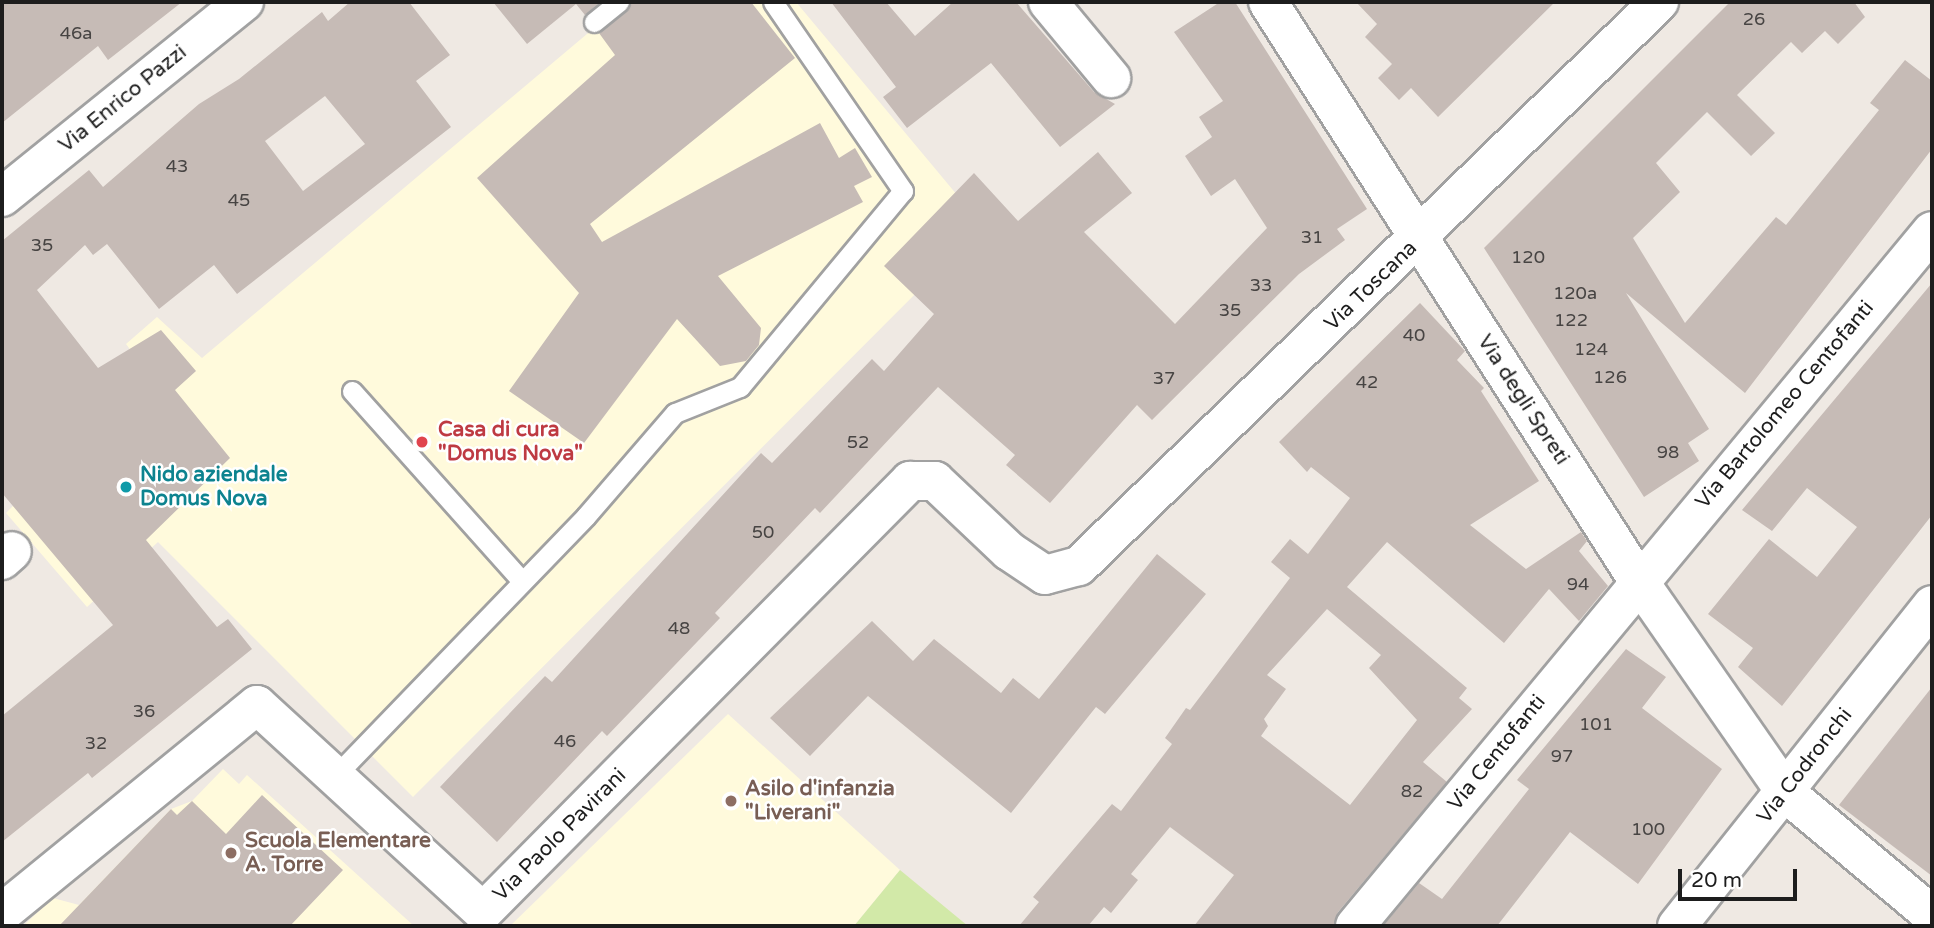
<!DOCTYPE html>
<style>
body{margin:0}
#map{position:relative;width:1934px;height:928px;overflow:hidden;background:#efe9e3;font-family:"Varela Round",sans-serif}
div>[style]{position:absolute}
.education>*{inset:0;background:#fffadc}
.grass>*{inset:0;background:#d2e9a8}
.building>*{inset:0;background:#c6bbb6}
.roads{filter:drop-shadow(2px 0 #a1a1a1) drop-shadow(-2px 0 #a1a1a1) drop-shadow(0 2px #a1a1a1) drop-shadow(0 -2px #a1a1a1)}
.lane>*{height:19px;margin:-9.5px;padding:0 9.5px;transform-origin:9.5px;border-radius:9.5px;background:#fff}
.street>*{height:38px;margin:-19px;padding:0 19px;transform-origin:19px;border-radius:19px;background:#fff}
.dots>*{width:19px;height:19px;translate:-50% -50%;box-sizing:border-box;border:4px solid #fff;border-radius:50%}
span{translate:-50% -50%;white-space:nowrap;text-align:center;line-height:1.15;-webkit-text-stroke:5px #fff;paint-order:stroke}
.number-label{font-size:18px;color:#474443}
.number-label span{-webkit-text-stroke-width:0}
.street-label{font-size:21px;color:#1d1d1d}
.health-label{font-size:21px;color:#be3a42;font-weight:700}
.left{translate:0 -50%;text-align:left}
.culture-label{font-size:21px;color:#0d838f;font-weight:700}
.education-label{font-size:21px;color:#785e54;font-weight:700}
.frame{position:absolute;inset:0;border:4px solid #1d1d1d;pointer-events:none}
.scale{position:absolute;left:1678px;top:869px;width:119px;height:32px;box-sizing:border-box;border:4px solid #1d1d1d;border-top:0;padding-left:9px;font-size:21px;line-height:24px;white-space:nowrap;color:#1d1d1d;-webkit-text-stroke:5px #fff;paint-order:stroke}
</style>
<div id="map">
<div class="education">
<i style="clip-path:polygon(625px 2px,796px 2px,983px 226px,413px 797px,158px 542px,87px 607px,6px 513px,146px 371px,126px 344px,157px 317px,202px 358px)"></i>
<i style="clip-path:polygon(728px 714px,900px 870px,854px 926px,510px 926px)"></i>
<i style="clip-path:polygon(223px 769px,239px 784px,247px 775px,414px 926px,23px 926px,53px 898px,79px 905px,171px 809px,192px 801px)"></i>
</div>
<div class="grass">
<i style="clip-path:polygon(900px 870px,968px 926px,854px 926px)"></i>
</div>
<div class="building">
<i style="clip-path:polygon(2px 2px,182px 2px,108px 60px,98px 46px,2px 123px)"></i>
<i style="clip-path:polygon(evenodd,350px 2px,409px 2px,450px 55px,416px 81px,451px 127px,237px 294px,214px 265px,159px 309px,107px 244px,93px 255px,85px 245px,37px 290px,98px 368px,161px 330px,196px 371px,175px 390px,230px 458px,146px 540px,217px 627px,228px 619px,252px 649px,92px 778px,88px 773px,2px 842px,2px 716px,113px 625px,2px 493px,2px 241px,89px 170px,103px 187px,199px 104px,239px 79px,322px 12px,328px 21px,350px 2px,325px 96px,365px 144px,303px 191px,265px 141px,325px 96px)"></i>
<i style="clip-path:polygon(493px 2px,600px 2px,585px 15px,576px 4px,527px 44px)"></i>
<i style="clip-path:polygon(631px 2px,751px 2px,795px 58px,590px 224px,602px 242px,820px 123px,839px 158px,855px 148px,872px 177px,854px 186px,863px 202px,718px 276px,761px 328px,759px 345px,746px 361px,720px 366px,677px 319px,584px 443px,509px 391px,579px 293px,477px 178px,615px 55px,599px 33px)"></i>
<i style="clip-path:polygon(831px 2px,886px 2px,915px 36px,953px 2px,1016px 2px,1094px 92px,1115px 104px,1060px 147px,991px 63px,907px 128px,883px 97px,896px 87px)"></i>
<i style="clip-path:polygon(1220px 2px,1235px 2px,1367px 209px,1337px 229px,1345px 240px,1299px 274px,1152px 420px,1137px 405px,1050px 503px,1006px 465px,1015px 455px,938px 387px,820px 513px,815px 508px,715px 613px,720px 618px,607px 736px,602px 731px,497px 842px,440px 787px,545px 676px,552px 682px,761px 453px,772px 463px,872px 359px,884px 371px,934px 314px,884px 266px,974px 173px,1018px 221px,1098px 152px,1132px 193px,1084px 232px,1175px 324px,1267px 228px,1235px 179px,1211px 196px,1185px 156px,1212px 137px,1199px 117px,1223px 101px,1174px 32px)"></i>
<i style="clip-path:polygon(1356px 2px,1555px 2px,1438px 117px,1411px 88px,1399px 100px,1378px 78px,1392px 64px,1365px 37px,1377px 24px)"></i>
<i style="clip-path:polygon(1730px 2px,1854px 2px,1865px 17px,1838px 44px,1825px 31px,1802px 53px,1791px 42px,1737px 95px,1775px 133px,1751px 156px,1707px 112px,1656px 163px,1680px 192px,1633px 238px,1685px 323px,1776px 217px,1786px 225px,1879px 110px,1870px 103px,1905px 60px,1932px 81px,1932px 149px,1745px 393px,1626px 293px,1709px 429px,1688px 443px,1699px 461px,1644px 497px,1484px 248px)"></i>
<i style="clip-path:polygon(1932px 283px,1932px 515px,1782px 706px,1738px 667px,1753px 648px,1708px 614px,1769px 539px,1817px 577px,1857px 527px,1807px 488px,1772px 531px,1742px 510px)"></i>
<i style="clip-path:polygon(evenodd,1420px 303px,1465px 351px,1457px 360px,1484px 388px,1481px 391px,1539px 481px,1470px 525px,1526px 569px,1581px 532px,1587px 541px,1579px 551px,1608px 586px,1579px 621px,1549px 589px,1504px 643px,1387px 542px,1347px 587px,1467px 688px,1459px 698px,1472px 709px,1423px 762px,1447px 782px,1338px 912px,1334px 926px,1194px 926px,1234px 875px,1170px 827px,1131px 874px,1138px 880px,1111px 913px,1104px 907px,1088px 926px,1019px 926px,1039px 902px,1033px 897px,1112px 804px,1121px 811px,1172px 744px,1165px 738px,1186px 708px,1190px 710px,1290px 578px,1271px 562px,1290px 539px,1308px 554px,1350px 498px,1311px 467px,1307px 472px,1279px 442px,1420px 303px,1327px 609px,1381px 655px,1369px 668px,1417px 720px,1350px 805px,1261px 736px,1268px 726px,1264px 719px,1286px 689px,1267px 675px,1327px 609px)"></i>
<i style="clip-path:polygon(1157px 554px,1206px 594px,1105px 714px,1096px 707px,1011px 813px,868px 696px,810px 756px,770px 718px,872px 621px,913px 661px,934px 639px,1001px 693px,1013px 678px,1039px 699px)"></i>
<i style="clip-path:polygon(1626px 649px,1666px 677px,1642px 708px,1722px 769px,1638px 884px,1570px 832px,1497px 926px,1383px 926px,1419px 883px,1442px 899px,1529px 789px,1517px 780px)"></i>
<i style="clip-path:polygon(1932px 687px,1932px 876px,1839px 805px)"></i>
<i style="clip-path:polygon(262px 795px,343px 870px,290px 926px,59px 926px,171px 809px,177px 815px,192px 801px,226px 834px)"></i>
</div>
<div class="roads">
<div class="lane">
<i style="left:594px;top:22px;width:32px;rotate:-39deg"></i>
<i style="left:352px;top:391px;width:255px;rotate:48.2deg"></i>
<i style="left:335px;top:776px;width:361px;rotate:-46deg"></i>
<i style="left:586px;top:516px;width:136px;rotate:-49.2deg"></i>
<i style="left:675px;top:413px;width:70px;rotate:-21.8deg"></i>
<i style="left:740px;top:387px;width:255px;rotate:-50.3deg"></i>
<i style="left:903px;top:191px;width:229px;rotate:-124.5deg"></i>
</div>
<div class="street">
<i style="left:1048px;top:2px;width:99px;rotate:50.3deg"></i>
<i style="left:1268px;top:2px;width:686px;rotate:57.38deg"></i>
<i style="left:1638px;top:580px;width:259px;rotate:55.2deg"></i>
<i style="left:1786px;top:793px;width:190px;rotate:39.9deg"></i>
<i style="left:2px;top:197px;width:311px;rotate:-38.9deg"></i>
<i style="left:2px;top:560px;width:13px;rotate:-42deg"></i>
<i style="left:2px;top:913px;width:329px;rotate:-39.2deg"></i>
<i style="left:257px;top:705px;width:306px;rotate:42.5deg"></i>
<i style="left:483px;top:912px;width:607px;rotate:-45.27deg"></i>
<i style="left:910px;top:481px;width:25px"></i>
<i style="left:935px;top:481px;width:102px;rotate:43.4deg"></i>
<i style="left:1009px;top:551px;width:43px;rotate:33.7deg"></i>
<i style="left:1045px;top:575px;width:35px;rotate:-15deg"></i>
<i style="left:1079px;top:566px;width:809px;rotate:-44.2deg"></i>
<i style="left:1355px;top:926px;width:903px;rotate:-50.3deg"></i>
<i style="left:1677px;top:926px;width:410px;rotate:-51.5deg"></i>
</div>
</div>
<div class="dots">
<i style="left:422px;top:442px;background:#e0444e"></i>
<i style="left:126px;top:487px;background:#0f9aa8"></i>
<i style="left:731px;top:801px;background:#8d6e63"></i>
<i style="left:231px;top:853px;background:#8d6e63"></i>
</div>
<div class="number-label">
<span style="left:1754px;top:19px">26</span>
<span style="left:76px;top:33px">46a</span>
<span style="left:177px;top:166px">43</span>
<span style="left:239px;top:200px">45</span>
<span style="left:1312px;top:237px">31</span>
<span style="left:42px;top:245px">35</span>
<span style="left:1528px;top:257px">120</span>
<span style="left:1261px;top:285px">33</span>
<span style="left:1575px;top:293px">120a</span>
<span style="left:1230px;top:310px">35</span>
<span style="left:1571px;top:320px">122</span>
<span style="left:1414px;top:335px">40</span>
<span style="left:1591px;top:349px">124</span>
<span style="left:1610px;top:377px">126</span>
<span style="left:1164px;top:378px">37</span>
<span style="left:1367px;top:382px">42</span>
<span style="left:858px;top:442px">52</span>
<span style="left:1668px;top:452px">98</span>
<span style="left:763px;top:532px">50</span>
<span style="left:1578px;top:584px">94</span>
<span style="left:679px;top:628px">48</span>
<span style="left:144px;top:711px">36</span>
<span style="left:1596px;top:724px">101</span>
<span style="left:565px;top:741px">46</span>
<span style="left:96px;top:743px">32</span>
<span style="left:1562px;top:756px">97</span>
<span style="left:1412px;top:791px">82</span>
<span style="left:1648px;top:829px">100</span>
</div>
<div class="street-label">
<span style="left:123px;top:99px;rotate:-39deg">Via Enrico Pazzi</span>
<span style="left:1371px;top:286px;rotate:-44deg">Via Toscana</span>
<span style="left:1523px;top:400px;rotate:57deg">Via degli Spreti</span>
<span style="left:1785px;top:405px;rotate:-50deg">Via Bartolomeo Centofanti</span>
<span style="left:1497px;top:753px;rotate:-51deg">Via Centofanti</span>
<span style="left:1805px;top:766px;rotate:-52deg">Via Codronchi</span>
<span style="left:560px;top:835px;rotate:-45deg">Via Paolo Pavirani</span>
</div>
<div class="health-label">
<span class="left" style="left:438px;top:442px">Casa di cura<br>"Domus Nova"</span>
</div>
<div class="culture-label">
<span class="left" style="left:140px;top:487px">Nido aziendale<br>Domus Nova</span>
</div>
<div class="education-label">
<span class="left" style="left:745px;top:801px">Asilo d'infanzia<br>"Liverani"</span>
<span class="left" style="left:245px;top:853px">Scuola Elementare<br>A. Torre</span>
</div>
<div class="frame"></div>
<div class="scale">20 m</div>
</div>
